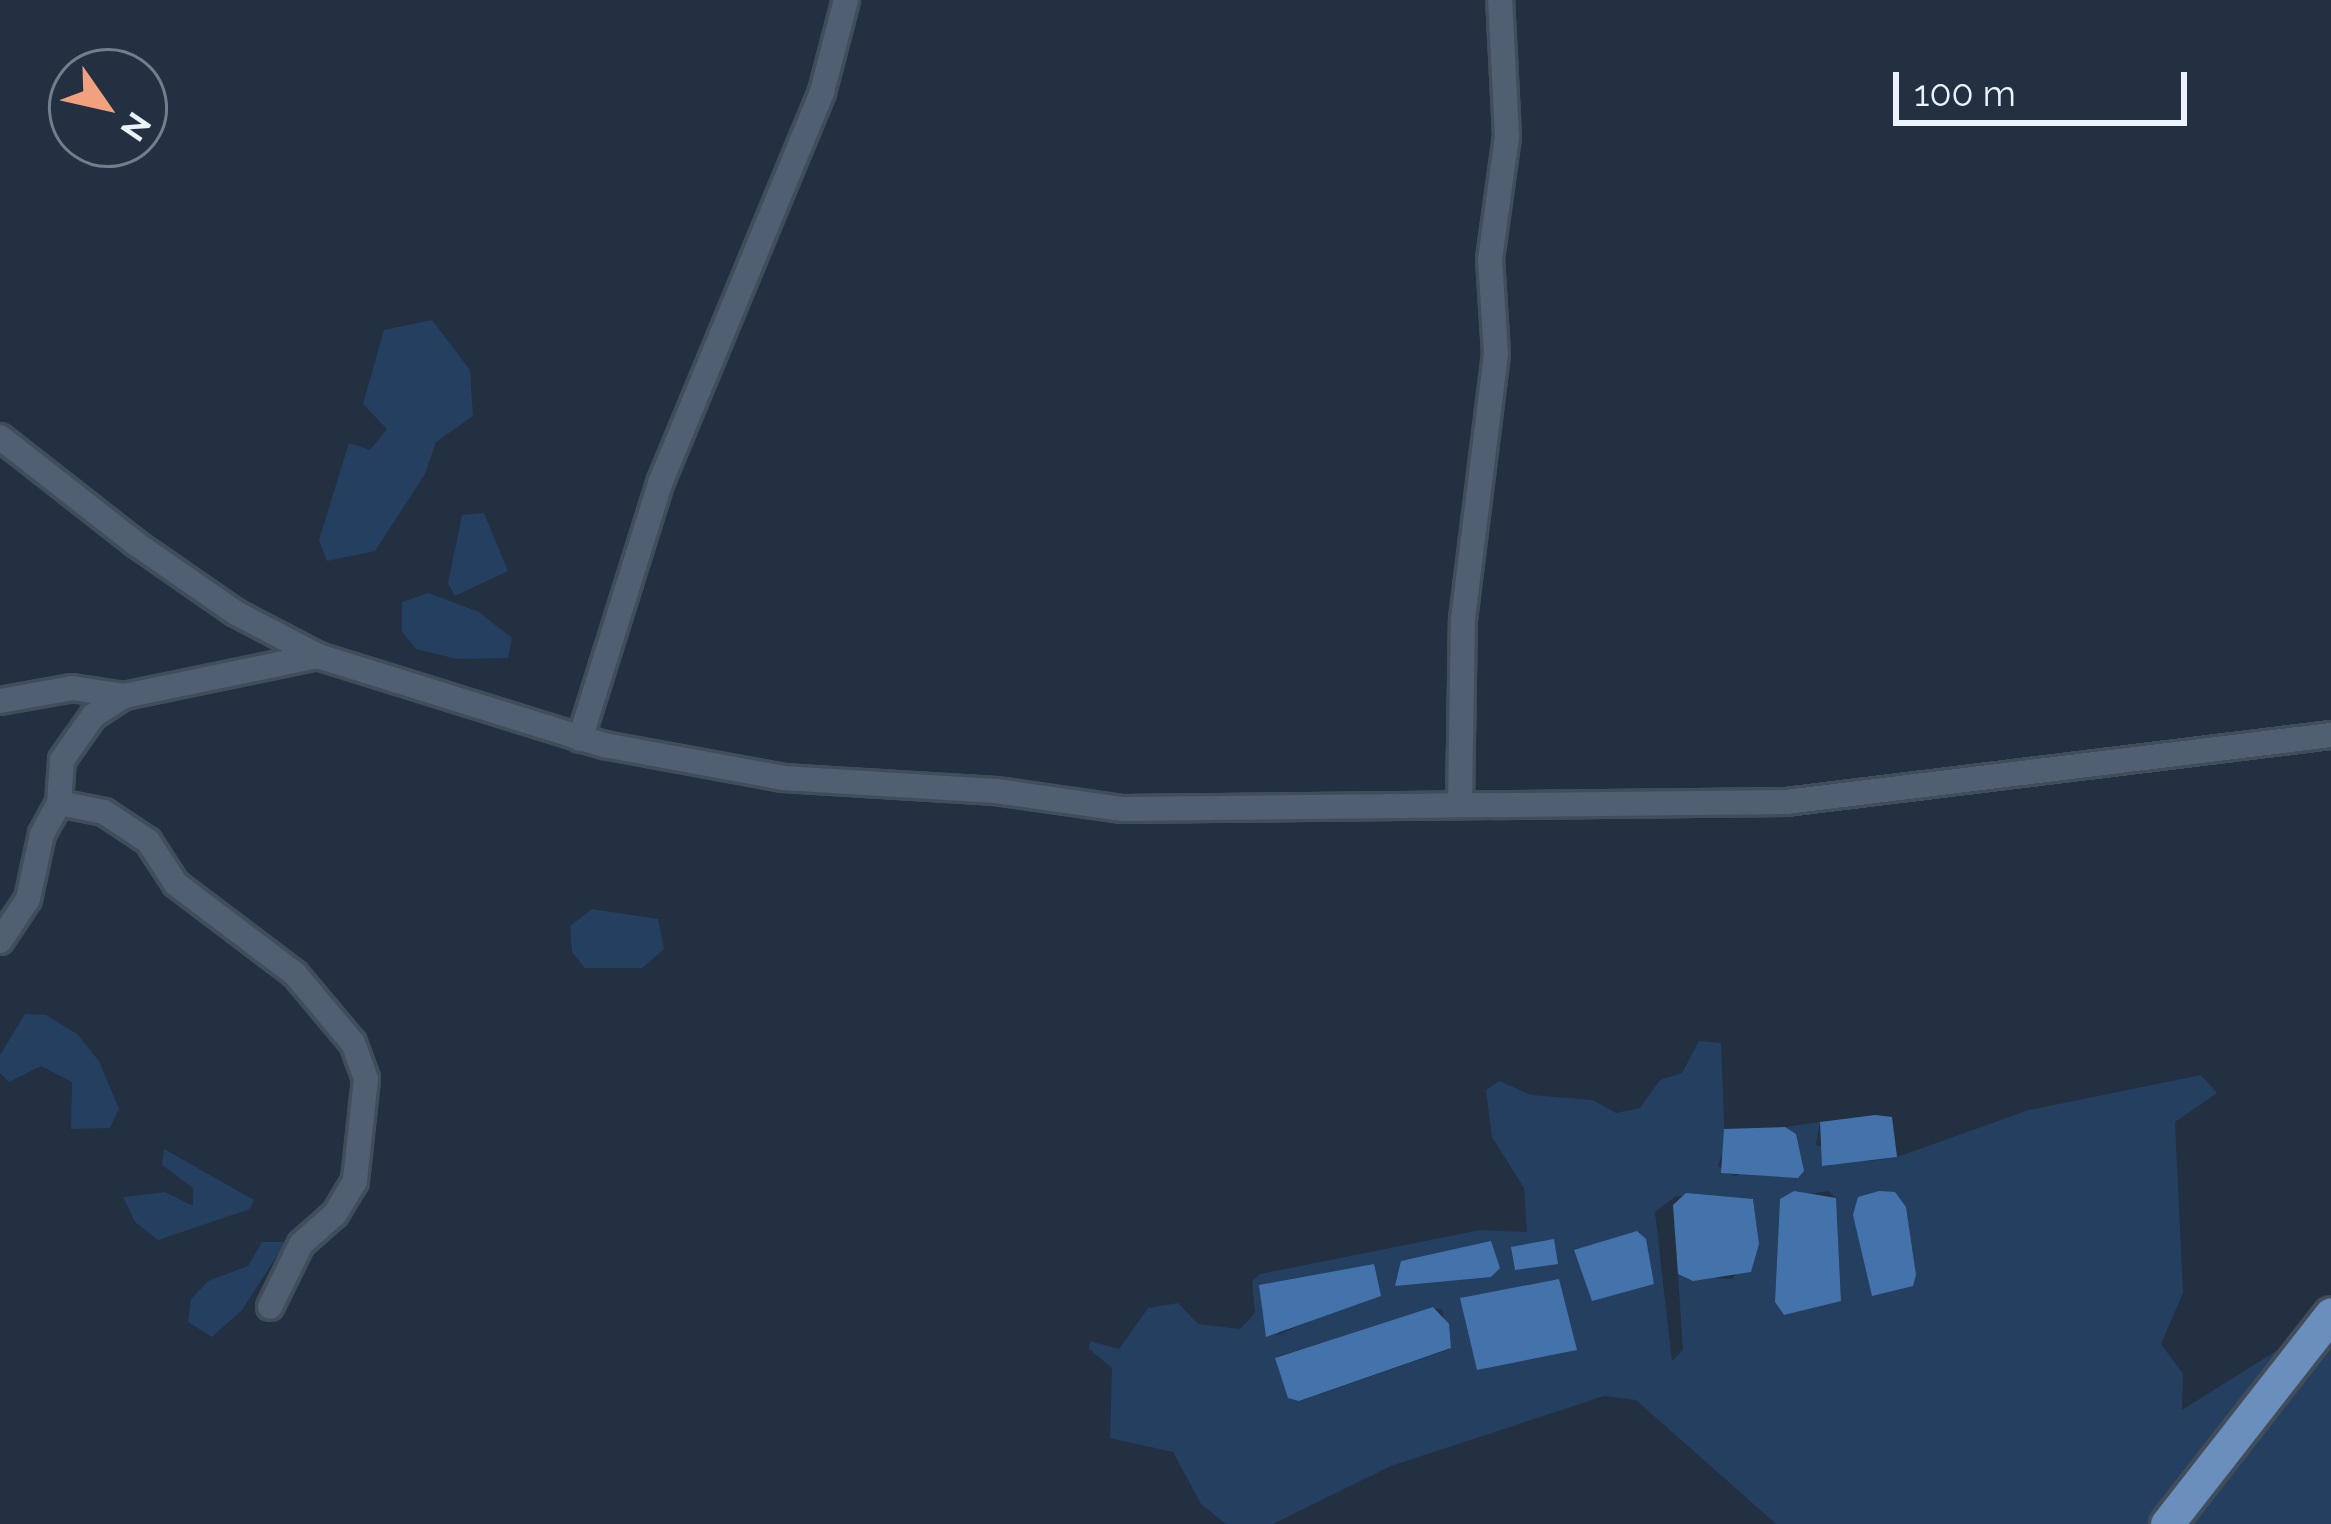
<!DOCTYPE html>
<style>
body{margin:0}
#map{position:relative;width:2331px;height:1524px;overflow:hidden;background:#223041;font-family:Raleway,sans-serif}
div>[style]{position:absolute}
.green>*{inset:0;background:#243f5f}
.water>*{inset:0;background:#4473ac}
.stream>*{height:6px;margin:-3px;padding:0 3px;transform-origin:3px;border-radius:3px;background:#4473ac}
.roads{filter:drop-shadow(3px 0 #414d5b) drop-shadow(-3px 0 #414d5b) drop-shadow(0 3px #414d5b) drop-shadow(0 -3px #414d5b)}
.minor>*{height:24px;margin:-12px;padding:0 12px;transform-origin:12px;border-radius:12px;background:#505f72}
.major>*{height:33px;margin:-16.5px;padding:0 16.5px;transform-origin:16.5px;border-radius:16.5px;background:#6a8fbd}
span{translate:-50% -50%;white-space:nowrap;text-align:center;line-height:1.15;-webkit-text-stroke:12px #223041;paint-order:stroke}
.north{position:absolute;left:48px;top:48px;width:120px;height:120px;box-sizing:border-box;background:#223041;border:3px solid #727e8d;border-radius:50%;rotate:124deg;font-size:33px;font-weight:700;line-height:48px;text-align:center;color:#eaf3ff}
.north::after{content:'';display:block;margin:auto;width:42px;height:54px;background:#f2a17e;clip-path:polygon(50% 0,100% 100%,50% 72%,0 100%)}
.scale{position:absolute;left:1893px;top:72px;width:294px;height:54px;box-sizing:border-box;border:6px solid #eaf3ff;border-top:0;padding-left:15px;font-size:36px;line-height:42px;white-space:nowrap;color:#eaf3ff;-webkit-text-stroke:9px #223041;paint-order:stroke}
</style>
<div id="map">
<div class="green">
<i style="clip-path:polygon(432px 320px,470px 370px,473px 416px,436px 442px,425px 474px,375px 551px,327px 561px,319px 540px,349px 443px,370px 450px,387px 429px,363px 404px,384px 330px)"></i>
<i style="clip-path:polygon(484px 513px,508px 571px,455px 596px,448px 583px,462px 515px)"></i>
<i style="clip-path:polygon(428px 593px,479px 612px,512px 638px,508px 658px,457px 659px,416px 649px,402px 632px,402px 602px)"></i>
<i style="clip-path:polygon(592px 909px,658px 919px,664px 949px,642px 968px,585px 968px,572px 952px,570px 926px)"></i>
<i style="clip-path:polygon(25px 1014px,46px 1015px,77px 1034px,99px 1061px,119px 1109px,110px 1128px,71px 1129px,72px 1082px,41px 1066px,9px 1082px,0 1073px,0 1055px)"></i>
<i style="clip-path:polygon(evenodd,1699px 1041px,1721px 1043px,1725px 1146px,1718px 1166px,1734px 1176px,1799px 1156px,1796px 1135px,1785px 1127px,1820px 1122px,1816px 1145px,1870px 1161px,1897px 1157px,2029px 1110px,2201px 1075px,2217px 1093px,2175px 1122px,2183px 1293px,2161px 1344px,2183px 1374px,2182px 1410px,2303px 1334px,2159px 1524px,1776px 1524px,1636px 1400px,1604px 1396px,1391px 1466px,1273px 1524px,1226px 1524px,1201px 1504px,1173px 1452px,1110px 1438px,1112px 1368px,1089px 1349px,1090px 1341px,1119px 1349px,1148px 1308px,1178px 1303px,1198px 1324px,1240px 1329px,1255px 1313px,1252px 1281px,1260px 1274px,1480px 1230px,1527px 1232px,1524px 1188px,1492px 1137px,1486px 1090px,1499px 1081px,1531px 1095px,1593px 1100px,1616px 1113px,1640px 1108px,1660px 1080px,1682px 1073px,1699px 1041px,1828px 1191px,1836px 1198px,1841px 1300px,1784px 1315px,1775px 1302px,1780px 1199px,1828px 1191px,1699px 1041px,1676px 1196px,1753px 1199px,1759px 1244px,1732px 1279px,1678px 1274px,1683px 1350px,1672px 1361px,1655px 1212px,1676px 1196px,1699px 1041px,1374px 1265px,1319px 1317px,1276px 1336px,1318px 1276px,1374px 1265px,1699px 1041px,1559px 1279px,1478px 1370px,1461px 1298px,1559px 1279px,1699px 1041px,1433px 1308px,1442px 1310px,1450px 1349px,1300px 1401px,1288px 1397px,1276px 1357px,1433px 1308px)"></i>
<i style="clip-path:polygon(164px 1149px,254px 1200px,250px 1209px,158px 1240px,135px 1222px,123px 1197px,165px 1192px,193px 1206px,193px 1188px,162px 1165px)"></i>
<i style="clip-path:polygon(262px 1242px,286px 1242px,242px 1310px,212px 1337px,188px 1322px,191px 1299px,208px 1281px,248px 1266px)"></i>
<i style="clip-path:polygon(2331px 1334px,2331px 1524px,2187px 1524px)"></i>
</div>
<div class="water">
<i style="clip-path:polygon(1875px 1115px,1892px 1117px,1897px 1157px,1822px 1166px,1820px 1122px)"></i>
<i style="clip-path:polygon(1785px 1127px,1796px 1134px,1804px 1171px,1798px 1178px,1721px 1173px,1724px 1129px)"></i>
<i style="clip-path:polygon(1794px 1191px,1836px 1198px,1841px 1301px,1784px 1315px,1775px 1302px,1780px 1199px)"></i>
<i style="clip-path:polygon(1879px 1191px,1895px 1192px,1906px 1207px,1916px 1275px,1913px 1286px,1872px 1296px,1853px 1215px,1858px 1197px)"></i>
<i style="clip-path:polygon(1686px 1193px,1753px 1199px,1759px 1244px,1751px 1272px,1693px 1281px,1678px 1274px,1673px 1205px)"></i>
<i style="clip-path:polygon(1637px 1231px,1646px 1239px,1654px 1284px,1592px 1301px,1574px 1250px)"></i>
<i style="clip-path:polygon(1554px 1239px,1558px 1264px,1515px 1270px,1511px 1247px)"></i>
<i style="clip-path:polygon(1491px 1241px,1500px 1268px,1491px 1277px,1395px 1286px,1401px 1261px)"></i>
<i style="clip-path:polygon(1374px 1264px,1381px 1296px,1266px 1337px,1259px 1285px)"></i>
<i style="clip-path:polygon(1559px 1279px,1577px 1350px,1477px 1370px,1460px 1298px)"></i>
<i style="clip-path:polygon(1433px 1307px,1449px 1324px,1451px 1348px,1299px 1401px,1288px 1398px,1275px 1358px)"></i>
</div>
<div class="stream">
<i style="left:2189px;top:1524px;width:230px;rotate:-51.9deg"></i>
</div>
<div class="roads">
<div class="minor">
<i style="left:0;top:437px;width:172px;rotate:38.1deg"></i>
<i style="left:135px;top:543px;width:123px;rotate:34.7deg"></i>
<i style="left:236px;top:613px;width:93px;rotate:27.7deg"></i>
<i style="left:318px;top:656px;width:300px;rotate:17.3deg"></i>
<i style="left:604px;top:745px;width:182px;rotate:10.4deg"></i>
<i style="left:783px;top:778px;width:213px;rotate:3.5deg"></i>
<i style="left:996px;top:791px;width:128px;rotate:8.1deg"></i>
<i style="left:1123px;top:809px;width:663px;rotate:-0.6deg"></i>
<i style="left:1786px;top:802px;width:549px;rotate:-7.01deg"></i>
<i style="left:0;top:701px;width:73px;rotate:-10.2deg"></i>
<i style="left:72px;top:688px;width:53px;rotate:8.7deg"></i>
<i style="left:580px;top:739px;width:270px;rotate:-72.6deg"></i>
<i style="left:661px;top:481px;width:421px;rotate:-67.5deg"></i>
<i style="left:822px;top:92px;width:95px;rotate:-75.4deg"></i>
<i style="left:59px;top:803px;width:46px;rotate:11.3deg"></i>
<i style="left:104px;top:812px;width:53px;rotate:33.4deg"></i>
<i style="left:148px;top:841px;width:51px;rotate:56.9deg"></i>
<i style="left:176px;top:884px;width:149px;rotate:37.1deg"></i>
<i style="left:295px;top:974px;width:90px;rotate:50deg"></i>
<i style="left:353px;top:1043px;width:38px;rotate:70deg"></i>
<i style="left:366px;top:1079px;width:103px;rotate:96.2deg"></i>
<i style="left:355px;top:1181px;width:39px;rotate:121deg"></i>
<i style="left:335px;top:1214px;width:45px;rotate:138.6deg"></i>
<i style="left:301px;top:1244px;width:70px;rotate:116.2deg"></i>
<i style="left:1460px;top:805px;width:186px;rotate:-89.1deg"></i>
<i style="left:1463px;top:619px;width:267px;rotate:-82.9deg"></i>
<i style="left:1496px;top:354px;width:95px;rotate:-93.6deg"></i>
<i style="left:1490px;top:259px;width:124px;rotate:-82.1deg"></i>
<i style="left:1507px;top:136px;width:136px;rotate:-92.9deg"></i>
<i style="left:0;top:941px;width:50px;rotate:-56.3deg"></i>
<i style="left:28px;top:899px;width:66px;rotate:-77.8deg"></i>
<i style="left:42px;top:834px;width:35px;rotate:-61deg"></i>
<i style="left:59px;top:803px;width:43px;rotate:-86deg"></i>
<i style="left:62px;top:760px;width:54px;rotate:-54.8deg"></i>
<i style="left:93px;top:716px;width:37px;rotate:-33deg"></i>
<i style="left:124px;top:696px;width:198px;rotate:-11.7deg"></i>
</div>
<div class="major">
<i style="left:2167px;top:1524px;width:266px;rotate:-52deg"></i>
</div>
</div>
<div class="north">N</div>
<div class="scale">100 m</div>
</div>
